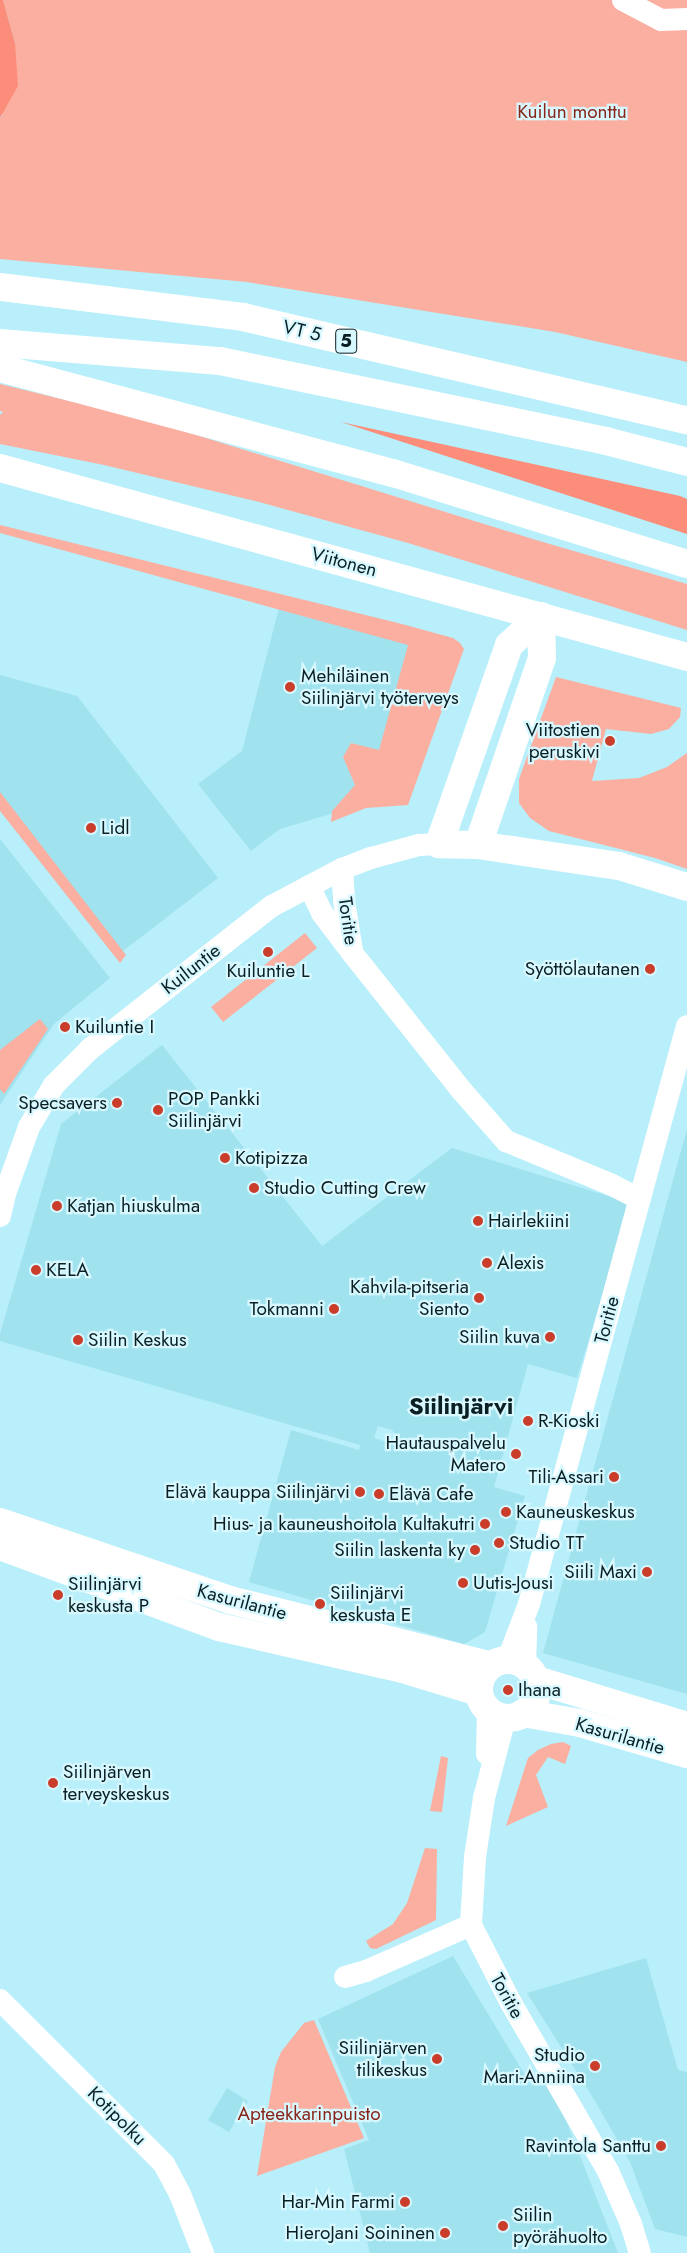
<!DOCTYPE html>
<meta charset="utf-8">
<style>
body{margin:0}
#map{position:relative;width:687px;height:2253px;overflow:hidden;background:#b8effa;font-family:Jost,sans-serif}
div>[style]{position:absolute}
.built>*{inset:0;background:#a1e2ef}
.green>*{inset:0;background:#fbafa1}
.forest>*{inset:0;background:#fc8d7a}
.minor>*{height:22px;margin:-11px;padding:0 11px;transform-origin:11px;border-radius:11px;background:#fff}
.tertiary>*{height:28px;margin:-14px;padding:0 14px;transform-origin:14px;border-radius:14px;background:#fff}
.tertiary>.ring{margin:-14px;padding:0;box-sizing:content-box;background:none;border:28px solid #fff;border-radius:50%}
.secondary>*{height:28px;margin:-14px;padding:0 14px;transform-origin:14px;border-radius:14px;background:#fff}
.primary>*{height:28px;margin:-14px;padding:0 14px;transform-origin:14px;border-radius:14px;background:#fff}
.motorway>*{height:28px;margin:-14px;padding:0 14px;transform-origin:14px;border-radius:14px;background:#fff}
.dots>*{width:14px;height:14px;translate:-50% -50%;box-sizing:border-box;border:2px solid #d8f8ff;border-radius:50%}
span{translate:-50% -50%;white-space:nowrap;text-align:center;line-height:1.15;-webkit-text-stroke:4.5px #d8f8ff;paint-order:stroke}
.shield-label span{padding:1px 4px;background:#d8f8ff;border:1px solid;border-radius:4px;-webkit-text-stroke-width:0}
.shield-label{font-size:18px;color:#091f23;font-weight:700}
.park-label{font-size:19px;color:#872519}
.street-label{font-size:19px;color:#091f23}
.poi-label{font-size:19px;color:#091f23}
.left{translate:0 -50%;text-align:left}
.right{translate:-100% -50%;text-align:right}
.district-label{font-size:24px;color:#091f23;font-weight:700}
</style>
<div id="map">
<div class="built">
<i style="clip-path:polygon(281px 600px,431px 646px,391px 796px,280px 829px,251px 851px,198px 784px,242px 751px)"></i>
<i style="clip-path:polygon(0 675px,77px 696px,218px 878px,119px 954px,0 802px)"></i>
<i style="clip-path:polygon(0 839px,110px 978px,54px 1024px,0 1105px)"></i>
<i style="clip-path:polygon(evenodd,162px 1045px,322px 1246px,452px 1148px,631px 1203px,577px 1378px,528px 1364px,494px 1487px,525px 1496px,485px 1632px,464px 1644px,249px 1582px,291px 1430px,359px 1450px,360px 1445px,0 1341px,0 1334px,61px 1124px,162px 1045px,378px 1426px,392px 1430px,398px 1437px,397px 1440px,387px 1442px,374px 1438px,378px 1426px)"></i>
<i style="clip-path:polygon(687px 1129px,687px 1694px,543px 1653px)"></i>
<i style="clip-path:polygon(453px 1956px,531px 2085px,550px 2079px,618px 2253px,370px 2253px,344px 2149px,369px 2140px,318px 2019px)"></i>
<i style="clip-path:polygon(646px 1958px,678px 2070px,687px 2072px,687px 2237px,655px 2229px,630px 2162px,595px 2101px,527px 1993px)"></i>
<i style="clip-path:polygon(227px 2088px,248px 2101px,229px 2132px,208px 2120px)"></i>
</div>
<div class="green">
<i style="clip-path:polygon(3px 0,687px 0,687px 362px,555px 332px,247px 282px,0 259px,0 118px,2px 116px,15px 43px)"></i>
<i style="clip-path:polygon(0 384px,151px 421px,536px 540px,687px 584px,687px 630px,408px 543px,259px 502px,104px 465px,0 444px,0 415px,3px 412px,0 411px)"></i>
<i style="clip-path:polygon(0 525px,402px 624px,453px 638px,460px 643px,464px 649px,408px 805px,366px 808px,331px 822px,332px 811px,355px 785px,343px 757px,351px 743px,379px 750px,408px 645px,0 533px)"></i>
<i style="clip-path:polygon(556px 677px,681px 708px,680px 717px,669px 729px,651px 734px,606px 729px,592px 781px,639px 778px,667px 767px,687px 753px,687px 869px,655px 858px,549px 831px,530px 818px,519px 803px,519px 779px)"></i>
<i style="clip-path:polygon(0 792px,126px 955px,120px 963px,0 811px)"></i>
<i style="clip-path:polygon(305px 933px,317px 948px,223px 1022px,211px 1007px)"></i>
<i style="clip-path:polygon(40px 1019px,48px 1029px,4px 1094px,0 1089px,0 1050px)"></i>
<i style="clip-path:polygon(563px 1742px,571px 1746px,565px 1764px,548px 1757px,536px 1775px,548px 1807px,506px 1826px,528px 1758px,538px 1750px,551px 1744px)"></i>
<i style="clip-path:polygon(441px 1756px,448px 1758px,442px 1812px,430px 1811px)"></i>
<i style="clip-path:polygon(425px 1848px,437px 1849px,436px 1920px,376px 1949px,370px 1948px,366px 1941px,393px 1924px,407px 1903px)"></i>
<i style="clip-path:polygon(314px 2020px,364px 2138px,257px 2176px,275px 2067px,281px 2052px,304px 2023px)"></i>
</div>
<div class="forest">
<i style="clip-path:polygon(0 0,3px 0,15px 43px,18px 86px,0 118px)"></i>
<i style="clip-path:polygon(341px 422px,680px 496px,687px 499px,687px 534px)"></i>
</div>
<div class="minor">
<i style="left:623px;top:0;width:43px;rotate:27.8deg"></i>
<i style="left:661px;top:20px;width:26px;rotate:-2deg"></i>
<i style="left:342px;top:869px;width:32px;rotate:86deg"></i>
<i style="left:344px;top:901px;width:51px;rotate:80.9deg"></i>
<i style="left:309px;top:886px;width:30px;rotate:64deg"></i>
<i style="left:322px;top:913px;width:51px;rotate:52.9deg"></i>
<i style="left:353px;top:954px;width:175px;rotate:51.5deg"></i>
<i style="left:462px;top:1091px;width:67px;rotate:48.7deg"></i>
<i style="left:506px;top:1141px;width:115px;rotate:22.5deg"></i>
<i style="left:612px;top:1185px;width:31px;rotate:27deg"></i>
<i style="left:0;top:1216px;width:26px;rotate:-77deg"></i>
<i style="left:6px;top:1191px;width:68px;rotate:-70.2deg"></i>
<i style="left:29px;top:1127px;width:49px;rotate:-59.2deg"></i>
<i style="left:54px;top:1085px;width:51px;rotate:-45deg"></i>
<i style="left:90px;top:1049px;width:231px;rotate:-38.2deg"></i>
<i style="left:272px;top:906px;width:79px;rotate:-27.9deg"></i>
<i style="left:342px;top:869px;width:31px;rotate:-21deg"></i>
<i style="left:371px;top:858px;width:50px;rotate:-15.2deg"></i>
<i style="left:419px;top:845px;width:20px;rotate:-3deg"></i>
<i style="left:508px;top:1659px;width:59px;rotate:-69.1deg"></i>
<i style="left:529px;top:1604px;width:599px;rotate:-74.71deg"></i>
<i style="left:525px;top:1665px;width:38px;rotate:-88deg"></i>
<i style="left:505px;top:1718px;width:83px;rotate:104.7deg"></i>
<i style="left:484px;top:1798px;width:60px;rotate:98.7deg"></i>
<i style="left:475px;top:1857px;width:68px;rotate:93.4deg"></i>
<i style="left:471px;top:1925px;width:88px;rotate:62.9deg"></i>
<i style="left:511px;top:2003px;width:194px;rotate:60deg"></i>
<i style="left:608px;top:2171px;width:58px;rotate:66.5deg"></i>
<i style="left:631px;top:2224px;width:30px;rotate:73deg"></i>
<i style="left:487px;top:1754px;width:44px;rotate:-88.7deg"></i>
<i style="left:345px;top:1977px;width:22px;rotate:-16deg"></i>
<i style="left:366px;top:1971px;width:115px;rotate:-23.7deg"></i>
<i style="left:0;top:2000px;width:232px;rotate:45deg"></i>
<i style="left:164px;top:2164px;width:34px;rotate:62deg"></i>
<i style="left:180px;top:2194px;width:63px;rotate:68.7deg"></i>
</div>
<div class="tertiary">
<i style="left:0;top:1522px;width:243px;rotate:18.7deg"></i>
<i style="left:230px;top:1600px;width:267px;rotate:14.1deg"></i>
<i style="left:0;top:1546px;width:233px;rotate:20.3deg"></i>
<i style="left:219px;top:1627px;width:189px;rotate:12.9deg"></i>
<i style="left:403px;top:1669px;width:78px;rotate:17deg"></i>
<i class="ring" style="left:479px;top:1660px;width:30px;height:30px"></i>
<i style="left:536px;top:1680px;width:158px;rotate:16.9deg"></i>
<i style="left:523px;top:1713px;width:58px;rotate:10deg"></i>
<i style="left:580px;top:1723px;width:111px;rotate:16.2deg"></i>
</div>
<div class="secondary">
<i style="left:0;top:468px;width:713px;rotate:15.38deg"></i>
<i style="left:541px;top:616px;width:42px;rotate:88.6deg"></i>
<i style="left:542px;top:658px;width:198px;rotate:108.9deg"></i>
<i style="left:478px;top:845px;width:39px;rotate:-179deg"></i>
<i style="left:439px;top:844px;width:211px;rotate:-70.6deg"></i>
<i style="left:509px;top:645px;width:43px;rotate:-42.2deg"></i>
</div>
<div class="primary">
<i style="left:478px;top:845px;width:143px;rotate:8.5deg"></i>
<i style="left:619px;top:866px;width:71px;rotate:17.2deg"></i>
</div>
<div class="motorway">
<i style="left:0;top:287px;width:245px;rotate:7deg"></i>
<i style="left:243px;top:317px;width:456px;rotate:13.1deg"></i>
<i style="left:0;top:343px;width:221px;rotate:4.7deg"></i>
<i style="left:220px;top:361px;width:394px;rotate:11.7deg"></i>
<i style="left:606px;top:441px;width:84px;rotate:14.5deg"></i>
<i style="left:0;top:368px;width:407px;rotate:15deg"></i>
<i style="left:393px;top:473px;width:308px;rotate:17.2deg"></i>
</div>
<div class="dots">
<i style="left:290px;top:687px;background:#c93d2a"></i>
<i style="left:610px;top:741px;background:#c93d2a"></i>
<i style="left:91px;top:828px;background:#c93d2a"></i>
<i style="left:268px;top:952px;background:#c93d2a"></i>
<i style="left:650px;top:969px;background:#c93d2a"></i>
<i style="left:65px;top:1027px;background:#c93d2a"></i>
<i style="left:117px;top:1103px;background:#c93d2a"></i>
<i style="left:158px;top:1110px;background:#c93d2a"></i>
<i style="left:225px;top:1158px;background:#c93d2a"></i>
<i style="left:254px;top:1188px;background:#c93d2a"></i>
<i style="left:57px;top:1206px;background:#c93d2a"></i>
<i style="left:478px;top:1221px;background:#c93d2a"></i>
<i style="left:487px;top:1263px;background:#c93d2a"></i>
<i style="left:36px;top:1270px;background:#c93d2a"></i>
<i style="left:479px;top:1298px;background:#c93d2a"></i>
<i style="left:334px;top:1309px;background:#c93d2a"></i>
<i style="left:550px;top:1337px;background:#c93d2a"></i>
<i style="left:78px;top:1340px;background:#c93d2a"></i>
<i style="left:528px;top:1421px;background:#c93d2a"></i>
<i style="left:516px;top:1454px;background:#c93d2a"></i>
<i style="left:614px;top:1477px;background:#c93d2a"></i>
<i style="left:360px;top:1492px;background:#c93d2a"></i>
<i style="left:379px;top:1494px;background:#c93d2a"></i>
<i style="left:506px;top:1512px;background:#c93d2a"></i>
<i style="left:485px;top:1524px;background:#c93d2a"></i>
<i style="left:499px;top:1543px;background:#c93d2a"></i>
<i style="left:475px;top:1550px;background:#c93d2a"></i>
<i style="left:647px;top:1572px;background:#c93d2a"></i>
<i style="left:463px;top:1583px;background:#c93d2a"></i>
<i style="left:58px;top:1595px;background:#c93d2a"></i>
<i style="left:320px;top:1604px;background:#c93d2a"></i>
<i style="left:508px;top:1690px;background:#c93d2a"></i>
<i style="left:53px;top:1783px;background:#c93d2a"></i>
<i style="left:437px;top:2059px;background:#c93d2a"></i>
<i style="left:595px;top:2066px;background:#c93d2a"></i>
<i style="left:661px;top:2146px;background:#c93d2a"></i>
<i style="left:405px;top:2202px;background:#c93d2a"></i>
<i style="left:503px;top:2226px;background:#c93d2a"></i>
<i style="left:445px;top:2233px;background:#c93d2a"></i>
</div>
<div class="shield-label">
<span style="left:346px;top:341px">5</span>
</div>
<div class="park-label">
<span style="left:572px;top:112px">Kuilun monttu</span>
<span style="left:309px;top:2114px">Apteekkarinpuisto</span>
</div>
<div class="street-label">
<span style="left:302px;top:331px;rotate:13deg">VT 5</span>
<span style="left:344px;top:562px;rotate:15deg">Viitonen</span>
<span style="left:348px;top:921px;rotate:82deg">Toritie</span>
<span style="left:191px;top:969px;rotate:-38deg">Kuiluntie</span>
<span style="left:607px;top:1320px;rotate:-75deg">Toritie</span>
<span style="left:242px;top:1602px;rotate:15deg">Kasurilantie</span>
<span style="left:620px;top:1736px;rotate:16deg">Kasurilantie</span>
<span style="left:507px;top:1996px;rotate:61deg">Toritie</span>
<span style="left:117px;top:2116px;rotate:45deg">Kotipolku</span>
</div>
<div class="poi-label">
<span class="left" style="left:301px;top:687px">Mehiläinen<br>Siilinjärvi työterveys</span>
<span class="right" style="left:600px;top:741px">Viitostien<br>peruskivi</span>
<span class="left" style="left:101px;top:828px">Lidl</span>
<span class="right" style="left:640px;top:969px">Syöttölautanen</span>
<span style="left:268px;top:971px">Kuiluntie L</span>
<span class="left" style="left:75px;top:1027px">Kuiluntie I</span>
<span class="left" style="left:168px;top:1110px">POP Pankki<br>Siilinjärvi</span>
<span class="right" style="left:107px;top:1103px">Specsavers</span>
<span class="left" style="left:235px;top:1158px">Kotipizza</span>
<span class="left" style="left:264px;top:1188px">Studio Cutting Crew</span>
<span class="left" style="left:67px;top:1206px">Katjan hiuskulma</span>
<span class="left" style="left:488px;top:1221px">Hairlekiini</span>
<span class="left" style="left:497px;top:1263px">Alexis</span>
<span class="left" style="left:46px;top:1270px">KELA</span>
<span class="right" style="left:469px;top:1298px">Kahvila-pitseria<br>Siento</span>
<span class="right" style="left:324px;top:1309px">Tokmanni</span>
<span class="right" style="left:540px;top:1337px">Siilin kuva</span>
<span class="left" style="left:88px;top:1340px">Siilin Keskus</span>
<span class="left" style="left:538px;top:1421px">R-Kioski</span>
<span class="right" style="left:506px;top:1454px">Hautauspalvelu<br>Matero</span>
<span class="right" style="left:604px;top:1477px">Tili-Assari</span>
<span class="right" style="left:350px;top:1492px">Elävä kauppa Siilinjärvi</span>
<span class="left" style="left:389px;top:1494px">Elävä Cafe</span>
<span class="left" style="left:516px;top:1512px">Kauneuskeskus</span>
<span class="right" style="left:475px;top:1524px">Hius- ja kauneushoitola Kultakutri</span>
<span class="left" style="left:509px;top:1543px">Studio TT</span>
<span class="right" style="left:465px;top:1550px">Siilin laskenta ky</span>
<span class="right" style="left:637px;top:1572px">Siili Maxi</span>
<span class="left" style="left:473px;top:1583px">Uutis-Jousi</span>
<span class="left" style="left:68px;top:1595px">Siilinjärvi<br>keskusta P</span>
<span class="left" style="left:330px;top:1604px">Siilinjärvi<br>keskusta E</span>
<span class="left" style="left:518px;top:1690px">Ihana</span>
<span class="left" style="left:63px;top:1783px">Siilinjärven<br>terveyskeskus</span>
<span class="right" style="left:427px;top:2059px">Siilinjärven<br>tilikeskus</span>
<span class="right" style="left:585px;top:2066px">Studio<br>Mari-Anniina</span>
<span class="right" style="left:651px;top:2146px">Ravintola Santtu</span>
<span class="right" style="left:395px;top:2202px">Har-Min Farmi</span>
<span class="left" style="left:513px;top:2226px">Siilin<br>pyörähuolto</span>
<span class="right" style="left:435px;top:2233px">HieroJani Soininen</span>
</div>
<div class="district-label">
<span style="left:461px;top:1406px">Siilinjärvi</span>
</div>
</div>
